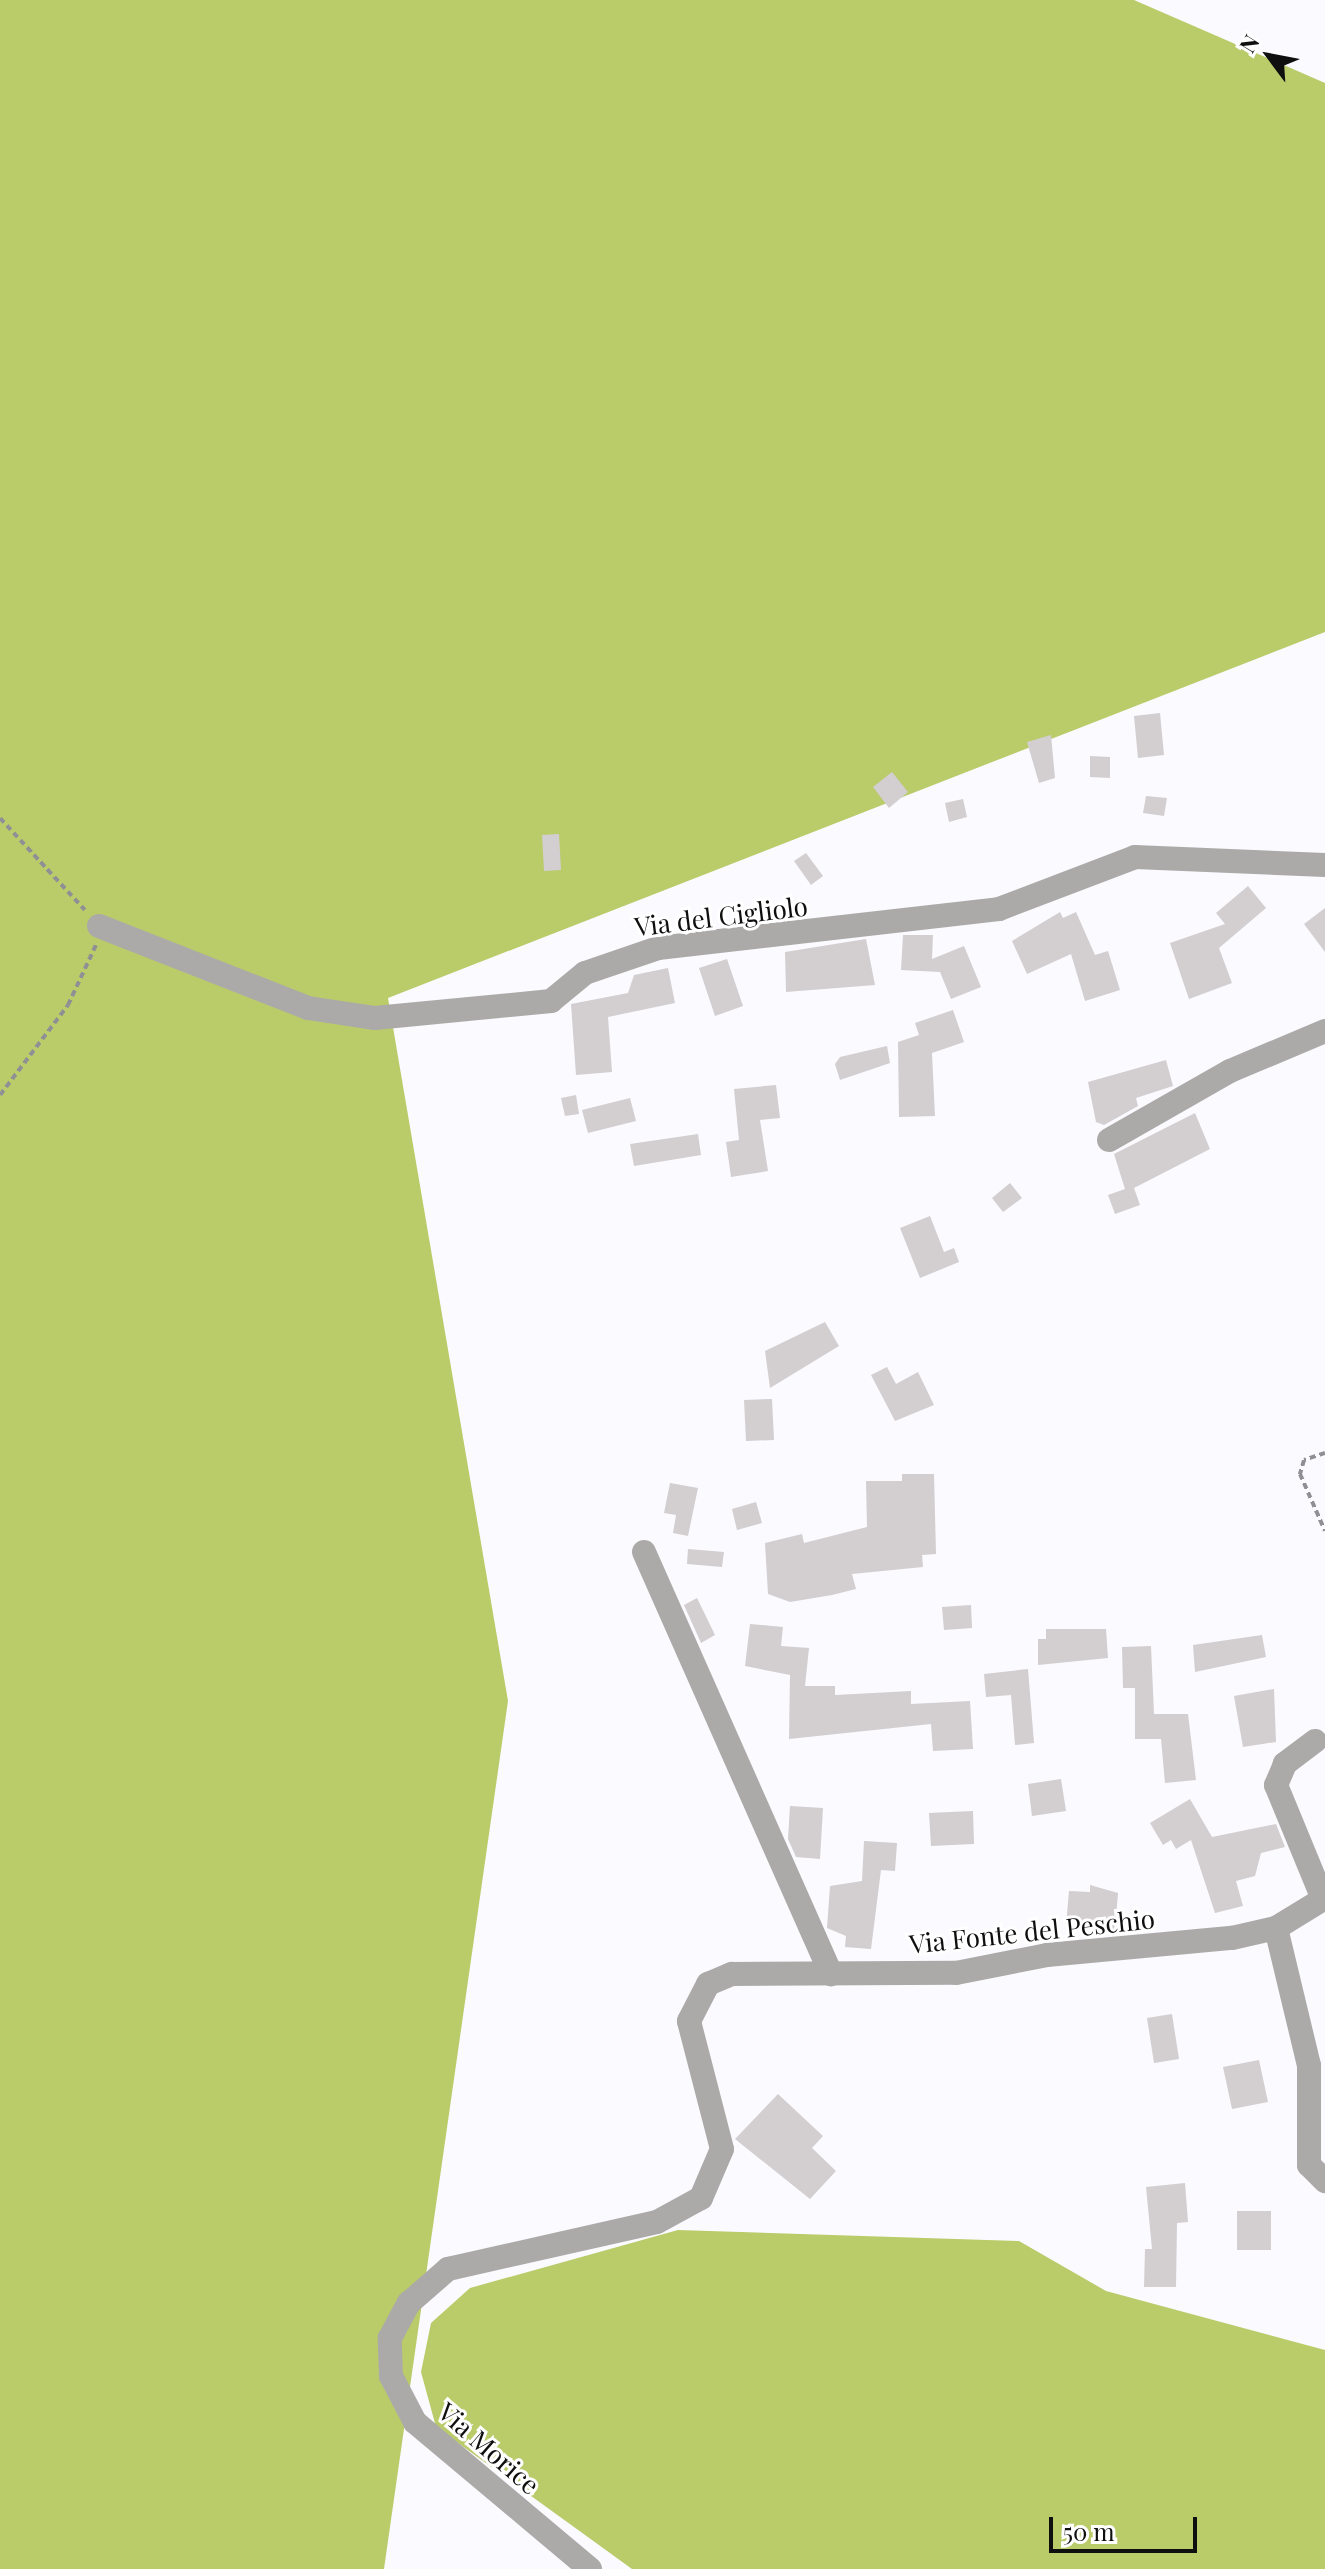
<!DOCTYPE html>
<style>
body{margin:0}
#map{position:relative;width:1325px;height:2569px;overflow:hidden;background:#fafaff;font-family:"Playfair Display",serif}
div>[style]{position:absolute}
.forest>*{inset:0;background:#bacb6a}
.building>*{inset:0;background:#d3ced0}
.path>*{height:4px;margin-top:-2px;transform-origin:0;background:repeating-linear-gradient(90deg,#909094 0 6px,transparent 0 10px)}
.minor>*{height:24px;margin:-12px;padding:0 12px;transform-origin:12px;border-radius:12px;background:#acaaa9}
span{translate:-50% -50%;white-space:nowrap;text-align:center;line-height:1.15;-webkit-text-stroke:6px #fff;paint-order:stroke}
.street-label{font-size:26px;color:#0f0f10}
.north{position:absolute;left:1229px;top:16px;width:80px;height:80px;-webkit-text-stroke:6px #fff;paint-order:stroke;rotate:302deg;font-size:22px;font-weight:700;line-height:32px;text-align:center;color:#0f0f10}
.north::after{content:'';display:block;margin:auto;width:28px;height:36px;background:#0f0f10;clip-path:polygon(50% 0,100% 100%,50% 72%,0 100%)}
.scale{position:absolute;left:1049px;top:2517px;width:148px;height:36px;box-sizing:border-box;border:4px solid #0f0f10;border-top:0;padding-left:10px;font-size:24px;line-height:28px;white-space:nowrap;color:#0f0f10;-webkit-text-stroke:6px #fff;paint-order:stroke}
</style>
<div id="map">
<div class="forest">
<i style="clip-path:polygon(0 0,1134px 0,1325px 83px,1325px 632px,388px 998px,508px 1701px,384px 2569px,0 2569px)"></i>
<i style="clip-path:polygon(678px 2230px,1019px 2241px,1106px 2291px,1325px 2350px,1325px 2569px,632px 2569px,436px 2427px,421px 2372px,431px 2323px,470px 2288px)"></i>
</div>
<div class="building">
<i style="clip-path:polygon(1160px 713px,1164px 755px,1138px 758px,1134px 716px)"></i>
<i style="clip-path:polygon(1051px 735px,1055px 778px,1039px 783px,1027px 742px)"></i>
<i style="clip-path:polygon(1090px 756px,1110px 757px,1110px 778px,1090px 777px)"></i>
<i style="clip-path:polygon(892px 772px,908px 792px,889px 808px,873px 787px)"></i>
<i style="clip-path:polygon(1146px 796px,1167px 798px,1164px 816px,1143px 813px)"></i>
<i style="clip-path:polygon(963px 799px,967px 817px,949px 822px,945px 803px)"></i>
<i style="clip-path:polygon(559px 834px,561px 870px,544px 871px,542px 835px)"></i>
<i style="clip-path:polygon(806px 853px,823px 876px,811px 885px,794px 861px)"></i>
<i style="clip-path:polygon(1248px 886px,1266px 908px,1219px 948px,1232px 983px,1189px 999px,1170px 943px,1225px 924px,1216px 913px)"></i>
<i style="clip-path:polygon(1325px 908px,1325px 952px,1304px 924px)"></i>
<i style="clip-path:polygon(1060px 912px,1063px 918px,1076px 912px,1095px 955px,1108px 951px,1120px 990px,1085px 1001px,1071px 954px,1027px 974px,1012px 941px)"></i>
<i style="clip-path:polygon(903px 935px,933px 935px,932px 959px,964px 946px,981px 987px,951px 999px,940px 972px,901px 970px)"></i>
<i style="clip-path:polygon(866px 939px,875px 985px,786px 992px,785px 952px)"></i>
<i style="clip-path:polygon(727px 959px,743px 1006px,715px 1016px,699px 968px)"></i>
<i style="clip-path:polygon(668px 968px,675px 1003px,608px 1017px,612px 1072px,576px 1075px,571px 1004px,628px 993px,634px 975px)"></i>
<i style="clip-path:polygon(953px 1010px,964px 1042px,932px 1053px,935px 1116px,899px 1117px,898px 1042px,919px 1035px,915px 1023px)"></i>
<i style="clip-path:polygon(887px 1046px,890px 1063px,840px 1080px,835px 1064px,840px 1057px)"></i>
<i style="clip-path:polygon(1166px 1060px,1173px 1086px,1136px 1098px,1138px 1106px,1104px 1125px,1096px 1122px,1088px 1082px)"></i>
<i style="clip-path:polygon(776px 1085px,780px 1118px,760px 1120px,768px 1171px,731px 1177px,726px 1142px,739px 1140px,734px 1089px)"></i>
<i style="clip-path:polygon(576px 1095px,579px 1114px,565px 1116px,561px 1098px)"></i>
<i style="clip-path:polygon(630px 1098px,636px 1121px,588px 1133px,582px 1110px)"></i>
<i style="clip-path:polygon(1195px 1113px,1210px 1149px,1134px 1188px,1140px 1205px,1115px 1214px,1108px 1195px,1125px 1189px,1114px 1154px)"></i>
<i style="clip-path:polygon(698px 1134px,701px 1155px,634px 1166px,630px 1144px)"></i>
<i style="clip-path:polygon(1010px 1183px,1022px 1198px,1003px 1212px,992px 1198px)"></i>
<i style="clip-path:polygon(930px 1216px,944px 1252px,954px 1248px,959px 1262px,920px 1278px,900px 1228px)"></i>
<i style="clip-path:polygon(825px 1322px,839px 1346px,770px 1388px,765px 1351px)"></i>
<i style="clip-path:polygon(887px 1367px,896px 1384px,918px 1372px,934px 1405px,895px 1421px,871px 1375px)"></i>
<i style="clip-path:polygon(772px 1399px,774px 1440px,746px 1441px,744px 1400px)"></i>
<i style="clip-path:polygon(902px 1474px,934px 1474px,936px 1554px,922px 1555px,923px 1567px,852px 1574px,856px 1589px,832px 1595px,790px 1602px,768px 1594px,765px 1543px,802px 1534px,804px 1543px,867px 1527px,866px 1481px,902px 1481px)"></i>
<i style="clip-path:polygon(670px 1483px,698px 1488px,688px 1536px,673px 1533px,676px 1515px,664px 1513px)"></i>
<i style="clip-path:polygon(756px 1502px,762px 1523px,737px 1530px,732px 1509px)"></i>
<i style="clip-path:polygon(688px 1549px,724px 1552px,722px 1567px,687px 1564px)"></i>
<i style="clip-path:polygon(697px 1598px,715px 1635px,701px 1643px,684px 1605px)"></i>
<i style="clip-path:polygon(971px 1605px,972px 1628px,944px 1630px,942px 1607px)"></i>
<i style="clip-path:polygon(750px 1624px,783px 1627px,781px 1646px,809px 1648px,805px 1686px,835px 1686px,835px 1695px,911px 1691px,911px 1704px,970px 1701px,973px 1749px,933px 1751px,931px 1724px,789px 1739px,790px 1675px,745px 1666px)"></i>
<i style="clip-path:polygon(1046px 1629px,1106px 1629px,1108px 1658px,1038px 1665px,1038px 1639px,1046px 1639px)"></i>
<i style="clip-path:polygon(1262px 1635px,1266px 1657px,1195px 1672px,1193px 1645px)"></i>
<i style="clip-path:polygon(1151px 1646px,1154px 1714px,1188px 1714px,1196px 1780px,1165px 1783px,1161px 1739px,1135px 1739px,1135px 1688px,1123px 1688px,1122px 1647px)"></i>
<i style="clip-path:polygon(1028px 1669px,1034px 1743px,1015px 1745px,1011px 1695px,986px 1697px,984px 1674px)"></i>
<i style="clip-path:polygon(1274px 1689px,1276px 1742px,1243px 1747px,1234px 1696px)"></i>
<i style="clip-path:polygon(1061px 1779px,1066px 1811px,1032px 1816px,1028px 1784px)"></i>
<i style="clip-path:polygon(1190px 1799px,1212px 1837px,1276px 1824px,1285px 1847px,1261px 1853px,1255px 1876px,1236px 1881px,1243px 1906px,1215px 1913px,1191px 1840px,1176px 1849px,1171px 1840px,1163px 1845px,1150px 1823px)"></i>
<i style="clip-path:polygon(790px 1806px,823px 1808px,820px 1859px,796px 1857px,788px 1839px)"></i>
<i style="clip-path:polygon(973px 1811px,974px 1844px,931px 1846px,929px 1813px)"></i>
<i style="clip-path:polygon(864px 1841px,897px 1843px,895px 1871px,881px 1870px,871px 1949px,845px 1947px,846px 1936px,827px 1928px,830px 1886px,862px 1881px)"></i>
<i style="clip-path:polygon(1090px 1885px,1118px 1893px,1115px 1929px,1066px 1926px,1069px 1891px,1090px 1892px)"></i>
<i style="clip-path:polygon(1172px 2014px,1179px 2059px,1154px 2063px,1147px 2018px)"></i>
<i style="clip-path:polygon(1259px 2060px,1268px 2102px,1232px 2109px,1223px 2067px)"></i>
<i style="clip-path:polygon(778px 2094px,823px 2136px,812px 2148px,836px 2171px,810px 2199px,735px 2139px)"></i>
<i style="clip-path:polygon(1185px 2183px,1188px 2222px,1177px 2223px,1176px 2287px,1144px 2287px,1145px 2249px,1152px 2249px,1146px 2187px)"></i>
<i style="clip-path:polygon(1237px 2211px,1271px 2211px,1271px 2250px,1237px 2250px)"></i>
</div>
<div class="path">
<i style="left:0;top:818px;width:125px;rotate:47.3deg"></i>
<i style="left:0;top:1095px;width:113px;rotate:-52.9deg"></i>
<i style="left:68px;top:1005px;width:66px;rotate:-65deg"></i>
<i style="left:1325px;top:1453px;width:22px;rotate:162deg"></i>
<i style="left:1304px;top:1460px;width:15px;rotate:106deg"></i>
<i style="left:1300px;top:1474px;width:62px;rotate:66.3deg"></i>
</div>
<div class="minor">
<i style="left:99px;top:926px;width:225px;rotate:21.4deg"></i>
<i style="left:308px;top:1008px;width:68px;rotate:8.5deg"></i>
<i style="left:375px;top:1018px;width:177px;rotate:-5.5deg"></i>
<i style="left:551px;top:1001px;width:44px;rotate:-39.5deg"></i>
<i style="left:585px;top:973px;width:77px;rotate:-18.9deg"></i>
<i style="left:658px;top:948px;width:343px;rotate:-6.5deg"></i>
<i style="left:999px;top:909px;width:146px;rotate:-20.9deg"></i>
<i style="left:1135px;top:857px;width:190px;rotate:2.4deg"></i>
<i style="left:1109px;top:1140px;width:139px;rotate:-29.7deg"></i>
<i style="left:1230px;top:1071px;width:103px;rotate:-22.8deg"></i>
<i style="left:644px;top:1552px;width:462px;rotate:66.1deg"></i>
<i style="left:1315px;top:1741px;width:38px;rotate:143deg"></i>
<i style="left:1285px;top:1764px;width:23px;rotate:113deg"></i>
<i style="left:1276px;top:1785px;width:123px;rotate:67.6deg"></i>
<i style="left:1276px;top:1928px;width:141px;rotate:76.5deg"></i>
<i style="left:1309px;top:2065px;width:100px;rotate:90deg"></i>
<i style="left:1309px;top:2165px;width:23px;rotate:45deg"></i>
<i style="left:590px;top:2569px;width:229px;rotate:-140deg"></i>
<i style="left:415px;top:2422px;width:52px;rotate:-117.6deg"></i>
<i style="left:391px;top:2376px;width:38px;rotate:-92deg"></i>
<i style="left:390px;top:2338px;width:40px;rotate:-62deg"></i>
<i style="left:409px;top:2303px;width:52px;rotate:-41.1deg"></i>
<i style="left:448px;top:2269px;width:214px;rotate:-12.7deg"></i>
<i style="left:657px;top:2222px;width:50px;rotate:-28.6deg"></i>
<i style="left:701px;top:2198px;width:53px;rotate:-66.8deg"></i>
<i style="left:722px;top:2149px;width:132px;rotate:-104.5deg"></i>
<i style="left:689px;top:2021px;width:42px;rotate:-62.8deg"></i>
<i style="left:708px;top:1984px;width:26px;rotate:-23deg"></i>
<i style="left:732px;top:1974px;width:224px;rotate:-0.3deg"></i>
<i style="left:956px;top:1973px;width:93px;rotate:-11.2deg"></i>
<i style="left:1047px;top:1955px;width:186px;rotate:-5.3deg"></i>
<i style="left:1232px;top:1938px;width:45px;rotate:-12.8deg"></i>
<i style="left:1276px;top:1928px;width:57px;rotate:-31.5deg"></i>
</div>
<div class="street-label">
<span style="left:721px;top:916px;rotate:-7deg">Via del Cigliolo</span>
<span style="left:1032px;top:1931px;rotate:-6deg">Via Fonte del Peschio</span>
<span style="left:489px;top:2448px;rotate:41deg">Via Morice</span>
</div>
<div class="north">N</div>
<div class="scale">50 m</div>
</div>
